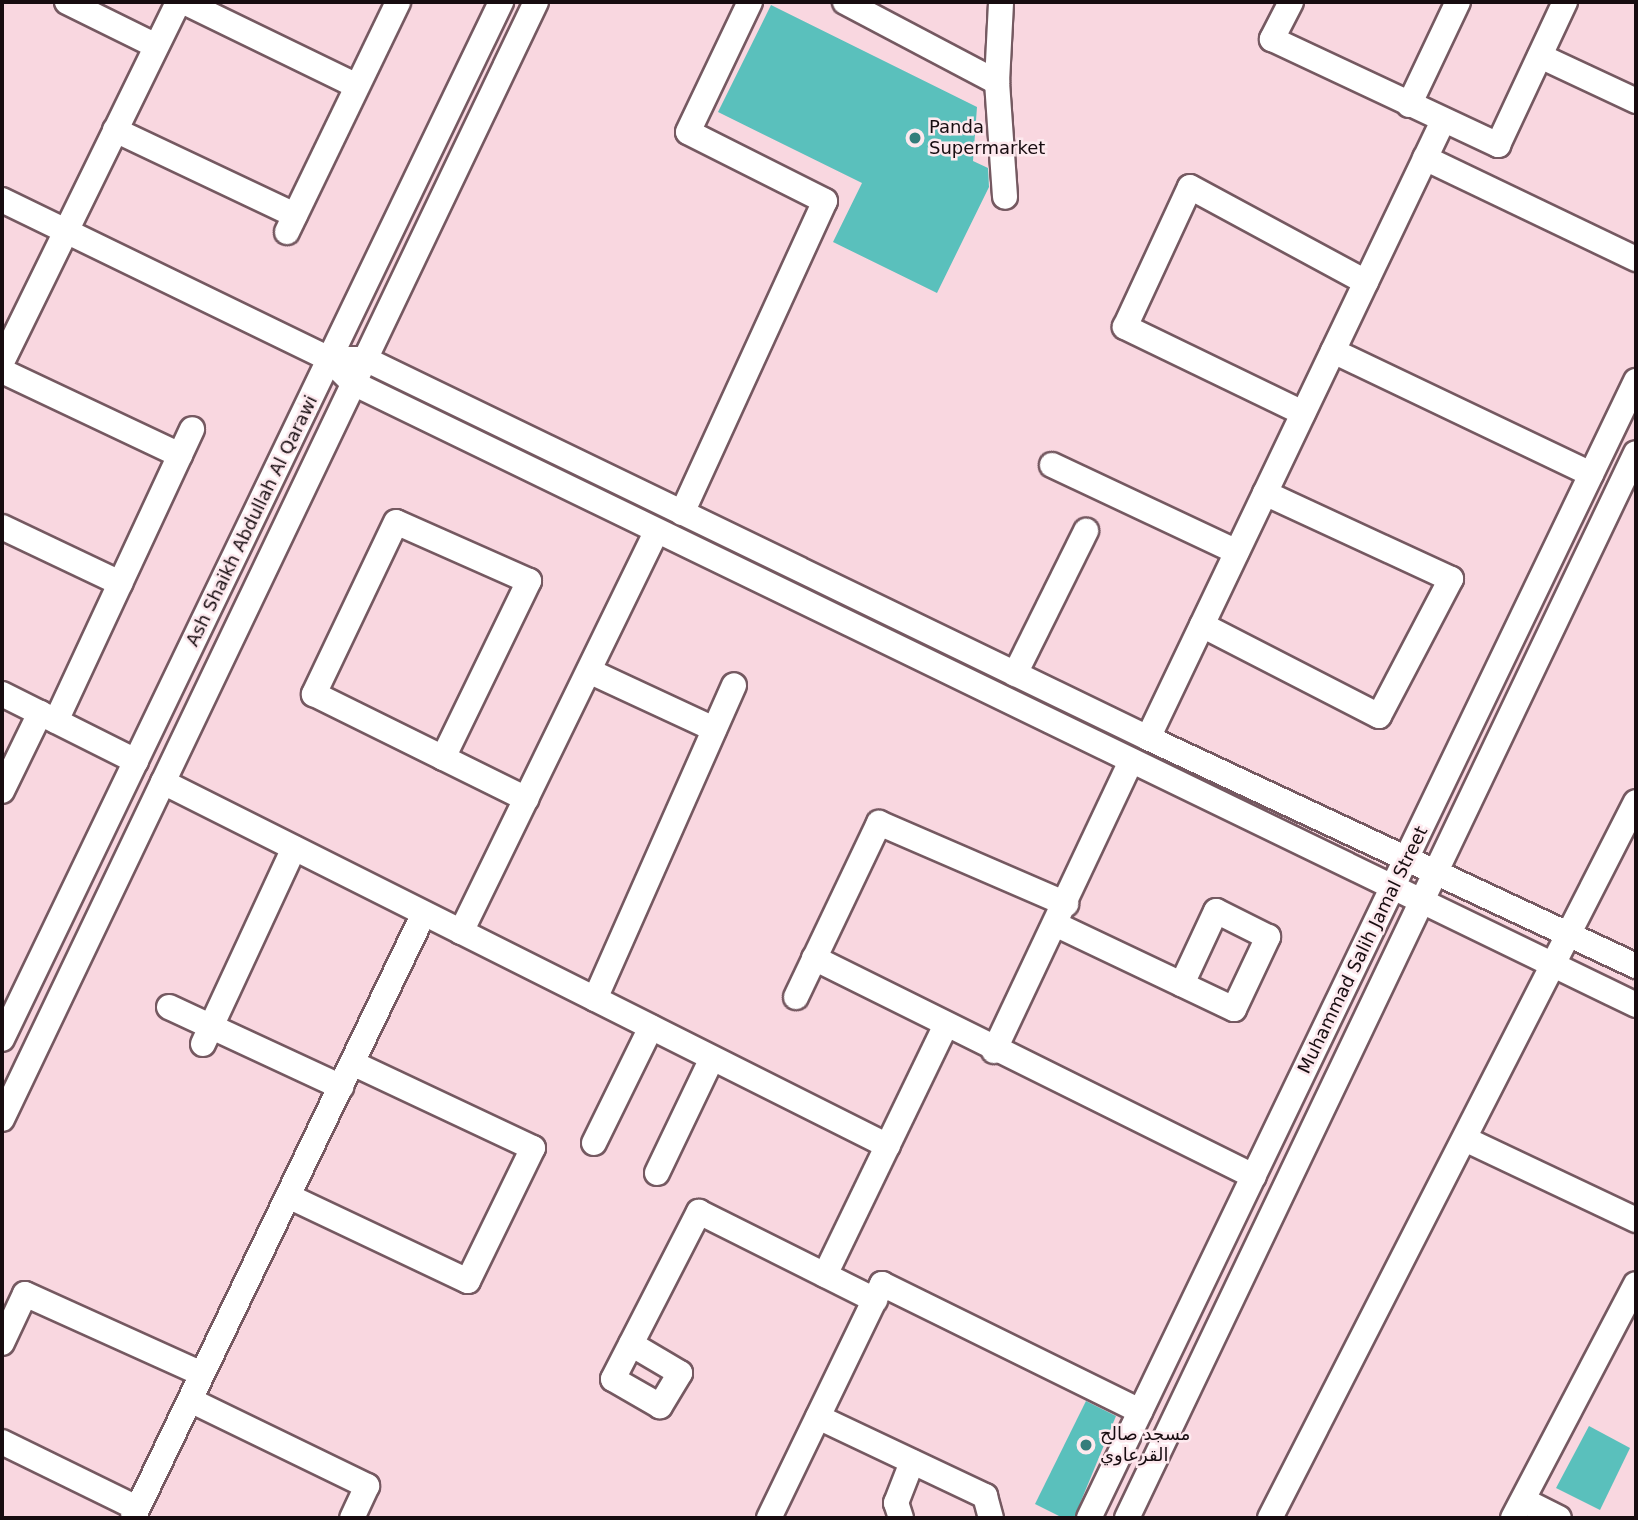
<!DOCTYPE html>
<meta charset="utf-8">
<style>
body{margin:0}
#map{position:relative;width:1638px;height:1520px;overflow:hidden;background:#f9d7e0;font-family:"DejaVu Sans","Noto Sans Arabic",sans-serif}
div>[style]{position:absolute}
.building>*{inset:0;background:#5ac0bc}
.roads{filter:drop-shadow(2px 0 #755961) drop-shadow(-2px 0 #755961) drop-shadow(0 2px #755961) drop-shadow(0 -2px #755961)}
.minor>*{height:24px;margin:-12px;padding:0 12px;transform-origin:12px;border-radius:12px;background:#fff}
.dots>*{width:19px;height:19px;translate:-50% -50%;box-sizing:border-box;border:4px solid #fde9ee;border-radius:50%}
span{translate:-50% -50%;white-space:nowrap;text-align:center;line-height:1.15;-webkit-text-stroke:5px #fde9ee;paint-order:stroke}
.poi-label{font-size:18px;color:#170c10}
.left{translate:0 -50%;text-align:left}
.street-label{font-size:18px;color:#170c10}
.frame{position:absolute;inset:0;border:4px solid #170c10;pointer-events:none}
</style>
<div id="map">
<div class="building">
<i style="clip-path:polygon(771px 5px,977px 107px,973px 161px,988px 168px,989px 187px,937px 293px,833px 242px,862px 183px,718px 112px)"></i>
<i style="clip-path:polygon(1086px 1401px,1116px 1416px,1074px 1518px,1063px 1518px,1035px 1504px)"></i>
<i style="clip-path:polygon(1589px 1426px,1630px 1448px,1600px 1510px,1556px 1488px)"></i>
</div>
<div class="roads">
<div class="minor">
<i style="left:67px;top:2px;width:99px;rotate:26.3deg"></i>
<i style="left:184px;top:2px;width:192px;rotate:25.9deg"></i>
<i style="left:845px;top:2px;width:172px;rotate:27.8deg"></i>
<i style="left:997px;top:82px;width:115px;rotate:86deg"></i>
<i style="left:1291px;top:2px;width:42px;rotate:117.2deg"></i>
<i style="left:1272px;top:39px;width:250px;rotate:25.1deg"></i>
<i style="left:1498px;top:145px;width:158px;rotate:-64.9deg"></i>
<i style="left:1540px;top:56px;width:106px;rotate:25.1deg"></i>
<i style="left:997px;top:82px;width:80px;rotate:-87.1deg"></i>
<i style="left:1409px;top:105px;width:114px;rotate:-64.6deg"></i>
<i style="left:115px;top:130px;width:199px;rotate:25.3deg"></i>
<i style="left:1425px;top:158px;width:234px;rotate:25.6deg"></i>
<i style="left:2px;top:200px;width:364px;rotate:25.9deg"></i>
<i style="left:329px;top:359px;width:34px;rotate:45deg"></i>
<i style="left:353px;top:383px;width:1426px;rotate:25.86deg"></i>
<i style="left:287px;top:232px;width:255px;rotate:-64.2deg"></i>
<i style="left:1333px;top:351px;width:286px;rotate:25.5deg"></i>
<i style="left:329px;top:359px;width:36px"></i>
<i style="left:365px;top:359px;width:870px;rotate:25.83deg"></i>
<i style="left:1148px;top:738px;width:539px;rotate:25.04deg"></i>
<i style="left:2px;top:362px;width:401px;rotate:-63.9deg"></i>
<i style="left:2px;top:371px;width:197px;rotate:25.3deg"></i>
<i style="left:1303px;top:413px;width:198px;rotate:-154.2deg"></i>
<i style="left:1125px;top:327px;width:154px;rotate:-65.1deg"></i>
<i style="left:1190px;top:187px;width:200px;rotate:28.4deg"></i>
<i style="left:1052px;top:465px;width:204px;rotate:25.2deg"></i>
<i style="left:682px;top:513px;width:343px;rotate:-65.4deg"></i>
<i style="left:825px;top:201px;width:153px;rotate:-153.3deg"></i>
<i style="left:688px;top:132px;width:144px;rotate:-64.5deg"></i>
<i style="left:2px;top:527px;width:131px;rotate:25.4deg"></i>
<i style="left:1202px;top:625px;width:199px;rotate:27.2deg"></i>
<i style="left:1379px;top:716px;width:155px;rotate:-62.3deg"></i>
<i style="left:1451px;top:579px;width:205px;rotate:-155.2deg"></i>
<i style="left:589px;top:671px;width:138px;rotate:24.9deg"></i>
<i style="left:1015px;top:674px;width:160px;rotate:-63.6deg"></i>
<i style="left:2px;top:694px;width:150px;rotate:26.6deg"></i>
<i style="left:56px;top:721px;width:322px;rotate:-65deg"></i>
<i style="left:1148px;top:738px;width:684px;rotate:-64.45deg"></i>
<i style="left:443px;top:758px;width:197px;rotate:-64.1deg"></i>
<i style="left:529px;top:581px;width:145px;rotate:-156.1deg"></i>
<i style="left:396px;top:522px;width:191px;rotate:115.5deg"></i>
<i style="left:314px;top:694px;width:237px;rotate:26.3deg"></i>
<i style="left:163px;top:782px;width:811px;rotate:26.66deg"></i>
<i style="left:2px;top:791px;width:87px;rotate:-64deg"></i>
<i style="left:1057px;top:925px;width:196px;rotate:25.4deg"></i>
<i style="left:1234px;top:1009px;width:80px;rotate:-64.7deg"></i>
<i style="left:1268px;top:937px;width:58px;rotate:-153.4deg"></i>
<i style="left:1216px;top:911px;width:81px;rotate:115deg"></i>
<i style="left:461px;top:932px;width:446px;rotate:-64deg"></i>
<i style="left:814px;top:958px;width:491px;rotate:26.4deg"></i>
<i style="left:796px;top:997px;width:193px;rotate:-64.5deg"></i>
<i style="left:879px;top:823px;width:204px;rotate:23.4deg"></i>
<i style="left:595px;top:999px;width:343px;rotate:-66.1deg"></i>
<i style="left:169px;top:1007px;width:190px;rotate:24.9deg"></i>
<i style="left:2px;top:1039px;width:1151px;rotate:-64.3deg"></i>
<i style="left:203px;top:1044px;width:216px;rotate:-65.1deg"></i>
<i style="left:994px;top:1051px;width:321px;rotate:-64.7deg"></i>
<i style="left:2px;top:1119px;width:1238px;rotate:-64.45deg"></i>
<i style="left:1467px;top:1140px;width:187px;rotate:25.3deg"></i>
<i style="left:594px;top:1143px;width:129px;rotate:-63.8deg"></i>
<i style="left:657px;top:1173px;width:127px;rotate:-64.4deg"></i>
<i style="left:288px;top:1196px;width:199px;rotate:25.3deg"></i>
<i style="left:468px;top:1281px;width:148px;rotate:-64deg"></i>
<i style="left:533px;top:1148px;width:200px;rotate:-154.8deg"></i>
<i style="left:825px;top:1275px;width:276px;rotate:-64.2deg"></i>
<i style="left:2px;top:1343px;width:54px;rotate:-64.9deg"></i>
<i style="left:25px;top:1294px;width:194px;rotate:24.3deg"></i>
<i style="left:631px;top:1344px;width:57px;rotate:30.6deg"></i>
<i style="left:680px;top:1373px;width:39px;rotate:121deg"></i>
<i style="left:660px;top:1406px;width:54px;rotate:-150.1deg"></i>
<i style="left:613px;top:1379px;width:188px;rotate:-62.8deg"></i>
<i style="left:699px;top:1212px;width:197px;rotate:26.6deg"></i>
<i style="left:190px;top:1400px;width:197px;rotate:25.9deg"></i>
<i style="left:367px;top:1486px;width:35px;rotate:115deg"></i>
<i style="left:818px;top:1417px;width:185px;rotate:25.3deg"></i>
<i style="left:985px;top:1496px;width:23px;rotate:75deg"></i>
<i style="left:2px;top:1442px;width:150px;rotate:26.1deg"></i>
<i style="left:1523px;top:1500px;width:40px;rotate:26.6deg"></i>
<i style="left:133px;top:1518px;width:671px;rotate:-64.31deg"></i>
<i style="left:769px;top:1518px;width:260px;rotate:-64.2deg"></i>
<i style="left:882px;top:1284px;width:288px;rotate:26.2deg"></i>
<i style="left:901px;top:1518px;width:16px;rotate:-108deg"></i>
<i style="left:896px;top:1503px;width:44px;rotate:-68.7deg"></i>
<i style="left:1089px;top:1518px;width:1262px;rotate:-64.31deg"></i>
<i style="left:1127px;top:1518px;width:1180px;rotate:-64.46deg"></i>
<i style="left:1270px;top:1518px;width:804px;rotate:-62.93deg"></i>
<i style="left:1513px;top:1518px;width:264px;rotate:-62.3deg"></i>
</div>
</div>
<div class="dots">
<i style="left:915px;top:138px;background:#347d7b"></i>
<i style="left:1086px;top:1445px;background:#347d7b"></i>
</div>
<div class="poi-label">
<span class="left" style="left:929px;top:138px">Panda<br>Supermarket</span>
<span class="left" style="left:1100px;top:1445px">مسجد صالح<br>القرعاوي</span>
</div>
<div class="street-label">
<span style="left:252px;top:521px;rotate:-64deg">Ash Shaikh Abdullah Al Qarawi</span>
<span style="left:1363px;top:950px;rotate:-64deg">Muhammad Salih Jamal Street</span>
</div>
<div class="frame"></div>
</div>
